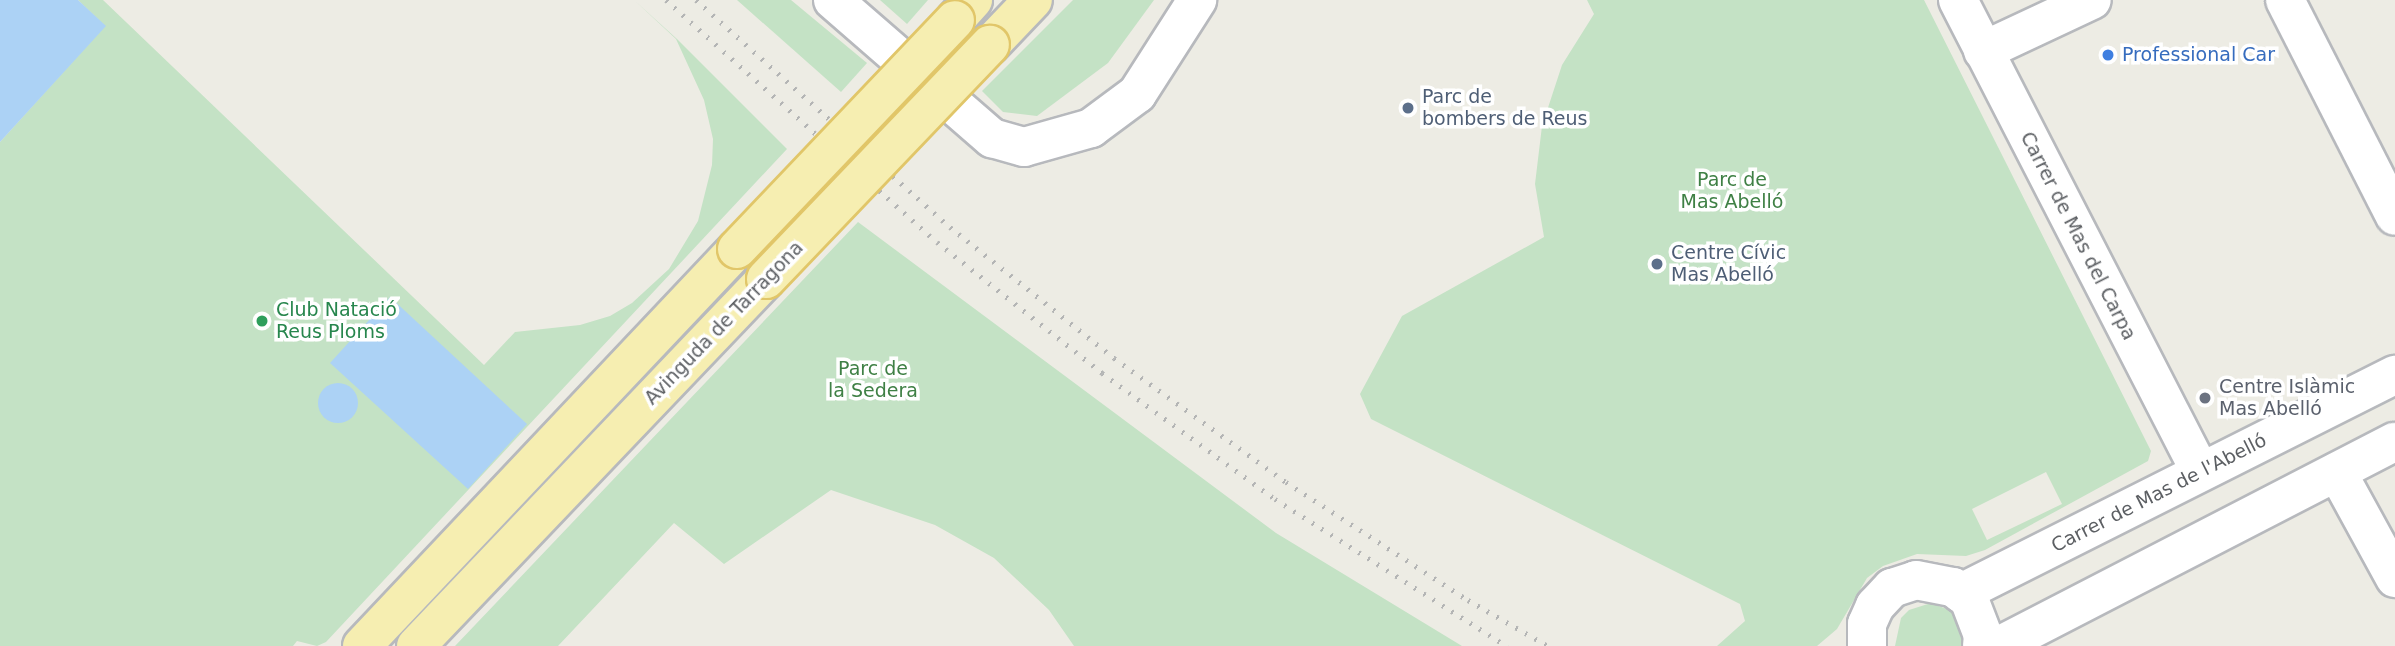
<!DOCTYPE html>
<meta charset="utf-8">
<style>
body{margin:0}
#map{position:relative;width:2395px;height:646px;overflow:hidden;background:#edece4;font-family:"DejaVu Sans",sans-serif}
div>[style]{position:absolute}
.green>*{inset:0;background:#c4e2c5}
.water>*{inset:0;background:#acd2f5}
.round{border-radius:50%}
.roads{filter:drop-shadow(2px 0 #b7b9bd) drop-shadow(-2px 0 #b7b9bd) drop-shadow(0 2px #b7b9bd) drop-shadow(0 -2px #b7b9bd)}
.minor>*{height:38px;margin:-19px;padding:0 19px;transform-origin:19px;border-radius:19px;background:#fff}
.major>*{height:38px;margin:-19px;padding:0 19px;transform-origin:19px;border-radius:19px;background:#f6eeb1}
.rail>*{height:5px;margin-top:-2.5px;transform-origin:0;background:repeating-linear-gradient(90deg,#b4b5b5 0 2px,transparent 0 11px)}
.bridges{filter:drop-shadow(2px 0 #e1c669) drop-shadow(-2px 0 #e1c669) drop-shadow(0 2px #e1c669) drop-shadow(0 -2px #e1c669)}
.major-bridge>*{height:38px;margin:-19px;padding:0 19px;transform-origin:19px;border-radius:19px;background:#f6eeb1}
.dots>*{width:19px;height:19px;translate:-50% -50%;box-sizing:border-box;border:4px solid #fff;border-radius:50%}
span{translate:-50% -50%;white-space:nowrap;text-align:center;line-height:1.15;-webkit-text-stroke:7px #fff;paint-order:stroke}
.shop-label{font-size:19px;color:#366cbe}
.left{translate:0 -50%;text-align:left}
.service-label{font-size:19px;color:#4e5e75}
.park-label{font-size:19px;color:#3f8045}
.street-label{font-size:19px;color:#5c5f63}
.leisure-label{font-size:19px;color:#27864d}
.worship-label{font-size:19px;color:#5b616d}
</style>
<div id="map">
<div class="green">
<i style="clip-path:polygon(78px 0,103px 0,484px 365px,515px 332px,580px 325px,610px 316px,632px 303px,669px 269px,698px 221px,712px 165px,713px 139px,704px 100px,676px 39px,634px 0,677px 39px,787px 149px,326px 642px,317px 646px,297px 641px,293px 646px,0 646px,0 142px,105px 26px)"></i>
<i style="clip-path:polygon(737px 0,791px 0,867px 63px,841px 92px)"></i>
<i style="clip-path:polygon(880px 0,928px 0,907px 24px)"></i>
<i style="clip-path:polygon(1073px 0,1154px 0,1108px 63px,1037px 116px,1003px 112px,982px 91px)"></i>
<i style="clip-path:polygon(evenodd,1587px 0,1924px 0,2151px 451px,2148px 461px,1985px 550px,1966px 556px,1917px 554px,1883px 566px,1867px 578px,1837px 629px,1817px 646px,1717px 646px,1745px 621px,1740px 604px,1371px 419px,1360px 394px,1402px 316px,1544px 237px,1535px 184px,1542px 126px,1562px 65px,1594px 14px,1587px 0,2046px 472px,2062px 504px,1987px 540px,1972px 509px,2046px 472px)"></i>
<i style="clip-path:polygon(858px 222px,1276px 533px,1462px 646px,1074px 646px,1049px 610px,994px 558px,935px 525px,831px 490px,724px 564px,674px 523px,558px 646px,455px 646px)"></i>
<i style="clip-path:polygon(1931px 603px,1952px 611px,1960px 620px,1965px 646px,1895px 646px,1901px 618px,1909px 610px)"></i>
</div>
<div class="water">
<i style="clip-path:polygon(0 0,78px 0,106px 26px,0 142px)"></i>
<i style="clip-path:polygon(390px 297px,527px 424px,468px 489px,330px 363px)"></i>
<i class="round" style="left:318px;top:383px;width:40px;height:40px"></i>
</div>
<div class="roads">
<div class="minor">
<i style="left:833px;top:0;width:211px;rotate:41deg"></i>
<i style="left:992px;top:138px;width:33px;rotate:16deg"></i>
<i style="left:1024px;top:147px;width:70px;rotate:-15.8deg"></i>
<i style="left:1091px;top:128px;width:57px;rotate:-36.5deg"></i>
<i style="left:1137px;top:94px;width:112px;rotate:-57.4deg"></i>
<i style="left:1958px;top:0;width:530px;rotate:62.81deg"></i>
<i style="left:2285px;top:0;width:242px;rotate:63deg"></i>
<i style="left:1983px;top:51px;width:120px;rotate:-25.1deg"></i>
<i style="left:2337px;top:472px;width:121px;rotate:61.3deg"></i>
<i style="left:1961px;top:593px;width:486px;rotate:-26.7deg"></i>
<i style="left:1867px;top:646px;width:22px;rotate:-90deg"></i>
<i style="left:1867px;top:624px;width:20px;rotate:-66deg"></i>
<i style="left:1875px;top:606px;width:25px;rotate:-47deg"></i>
<i style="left:1892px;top:588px;width:25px;rotate:-18deg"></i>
<i style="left:1916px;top:580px;width:38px;rotate:11deg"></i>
<i style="left:1953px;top:587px;width:20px;rotate:37deg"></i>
<i style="left:1969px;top:599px;width:39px;rotate:69deg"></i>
<i style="left:1983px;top:635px;width:11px;rotate:95deg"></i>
<i style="left:1999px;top:646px;width:445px;rotate:-27.3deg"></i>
</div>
<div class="major">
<i style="left:955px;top:20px;width:27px;rotate:-48deg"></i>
<i style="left:990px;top:45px;width:62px;rotate:-46.3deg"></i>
<i style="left:362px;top:646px;width:546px;rotate:-46.63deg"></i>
<i style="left:416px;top:646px;width:507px;rotate:-46.36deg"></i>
</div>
</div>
<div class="rail">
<i style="left:666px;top:0;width:363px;rotate:41.8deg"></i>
<i style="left:937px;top:242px;width:211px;rotate:38.4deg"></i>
<i style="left:1102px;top:373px;width:214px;rotate:36.1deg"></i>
<i style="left:1275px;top:499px;width:275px;rotate:32.4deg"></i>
<i style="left:696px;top:0;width:341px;rotate:41.8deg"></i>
<i style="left:950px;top:227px;width:210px;rotate:38.6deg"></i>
<i style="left:1114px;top:358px;width:212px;rotate:35.8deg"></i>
<i style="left:1286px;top:482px;width:217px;rotate:33deg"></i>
<i style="left:1468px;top:600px;width:92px;rotate:29.9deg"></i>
</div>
<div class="bridges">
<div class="major-bridge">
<i style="left:737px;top:249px;width:316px;rotate:-46.4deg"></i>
<i style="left:766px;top:279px;width:324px;rotate:-46.3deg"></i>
</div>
</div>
<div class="dots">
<i style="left:2108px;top:55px;background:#3f7fe0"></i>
<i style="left:1408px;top:108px;background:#5c6f8a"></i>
<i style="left:1657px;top:264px;background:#5c6f8a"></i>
<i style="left:262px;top:321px;background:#2e9e5b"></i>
<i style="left:2205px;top:398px;background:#6b7280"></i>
</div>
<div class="shop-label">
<span class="left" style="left:2122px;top:55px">Professional Car</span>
</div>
<div class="service-label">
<span class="left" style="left:1422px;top:108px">Parc de<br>bombers de Reus</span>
<span class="left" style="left:1671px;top:264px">Centre Cívic<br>Mas Abelló</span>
</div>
<div class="park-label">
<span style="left:1732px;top:191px">Parc de<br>Mas Abelló</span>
<span style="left:873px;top:380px">Parc de<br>la Sedera</span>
</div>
<div class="street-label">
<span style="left:2078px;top:236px;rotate:63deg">Carrer de Mas del Carpa</span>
<span style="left:724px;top:323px;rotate:-46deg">Avinguda de Tarragona</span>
<span style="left:2159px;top:493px;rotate:-27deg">Carrer de Mas de l'Abelló</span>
</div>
<div class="leisure-label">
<span class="left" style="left:276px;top:321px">Club Natació<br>Reus Ploms</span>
</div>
<div class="worship-label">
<span class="left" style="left:2219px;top:398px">Centre Islàmic<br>Mas Abelló</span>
</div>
</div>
